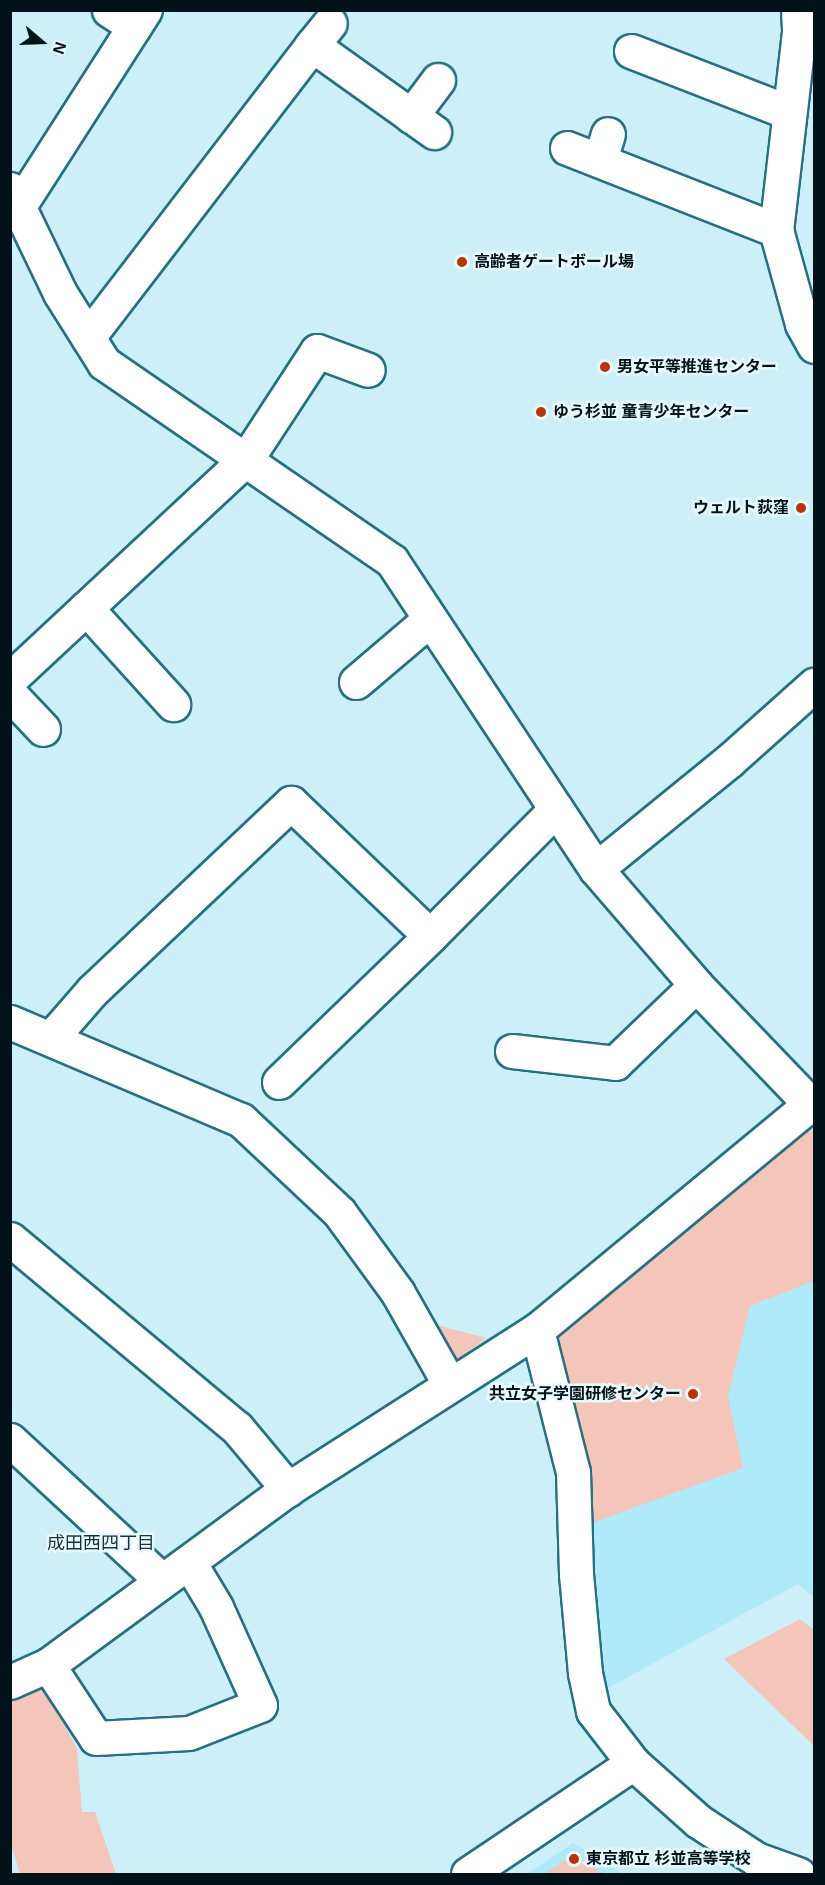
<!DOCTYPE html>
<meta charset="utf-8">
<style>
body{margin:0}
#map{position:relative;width:825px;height:1885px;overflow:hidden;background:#cceff9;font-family:Helvetica,"Noto Sans JP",sans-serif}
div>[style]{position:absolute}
.built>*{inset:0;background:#afeafa}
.green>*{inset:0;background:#f3c6b9}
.roads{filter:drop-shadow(2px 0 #257182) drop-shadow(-2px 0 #257182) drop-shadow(0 2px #257182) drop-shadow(0 -2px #257182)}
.minor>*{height:33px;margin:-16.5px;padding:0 16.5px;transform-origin:16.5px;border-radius:16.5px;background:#fff}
.dots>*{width:16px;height:16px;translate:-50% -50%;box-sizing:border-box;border:3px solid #e8f9fe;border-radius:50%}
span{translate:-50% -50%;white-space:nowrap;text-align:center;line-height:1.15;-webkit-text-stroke:5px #e8f9fe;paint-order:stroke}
.poi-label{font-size:16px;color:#011318;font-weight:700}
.left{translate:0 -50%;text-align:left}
.right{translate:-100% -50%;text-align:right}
.neighbourhood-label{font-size:18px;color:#15333a}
.frame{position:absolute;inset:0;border:12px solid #011318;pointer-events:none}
.north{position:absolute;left:12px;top:12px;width:60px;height:60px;-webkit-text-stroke:4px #e8f9fe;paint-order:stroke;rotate:109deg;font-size:16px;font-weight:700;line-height:24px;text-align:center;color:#011318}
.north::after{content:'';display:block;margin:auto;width:21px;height:27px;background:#011318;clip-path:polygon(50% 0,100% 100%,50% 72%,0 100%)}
</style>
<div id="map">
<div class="built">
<i style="clip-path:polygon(814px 1130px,814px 1597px,798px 1584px,606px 1689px,599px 1665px,591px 1570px,588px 1458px,556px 1330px)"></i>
<i style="clip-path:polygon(573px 1843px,623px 1874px,527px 1874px)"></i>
</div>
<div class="green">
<i style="clip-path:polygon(814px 1130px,814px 1281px,750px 1306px,728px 1397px,743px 1468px,592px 1523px,588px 1458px,556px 1330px,799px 1132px)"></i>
<i style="clip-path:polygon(429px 1323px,486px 1338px,454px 1362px)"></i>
<i style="clip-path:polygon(800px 1619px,814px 1630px,814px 1746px,724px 1659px)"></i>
<i style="clip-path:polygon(44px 1686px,77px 1749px,82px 1812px,95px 1812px,116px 1874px,20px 1874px,11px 1844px,10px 1701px)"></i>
<i style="clip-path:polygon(573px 1855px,604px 1874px,544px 1874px)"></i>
</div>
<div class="roads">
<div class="minor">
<i style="left:109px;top:10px;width:30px;rotate:33deg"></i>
<i style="left:798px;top:10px;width:22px;rotate:87deg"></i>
<i style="left:799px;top:32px;width:199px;rotate:96.6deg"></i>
<i style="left:776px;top:230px;width:98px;rotate:74.5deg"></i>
<i style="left:802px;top:324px;width:25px;rotate:61deg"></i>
<i style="left:312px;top:45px;width:28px;rotate:-51deg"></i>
<i style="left:631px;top:51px;width:168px;rotate:21.2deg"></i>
<i style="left:411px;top:116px;width:45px;rotate:-53.1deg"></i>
<i style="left:567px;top:148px;width:225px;rotate:21.4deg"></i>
<i style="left:600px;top:160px;width:27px;rotate:-73deg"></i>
<i style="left:10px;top:189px;width:115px;rotate:64.3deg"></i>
<i style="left:60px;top:293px;width:83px;rotate:57.8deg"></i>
<i style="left:104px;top:363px;width:349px;rotate:34.5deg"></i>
<i style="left:392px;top:561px;width:369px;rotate:56.5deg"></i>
<i style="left:596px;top:869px;width:153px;rotate:49.2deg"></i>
<i style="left:696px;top:985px;width:170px;rotate:46.2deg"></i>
<i style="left:19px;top:206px;width:233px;rotate:-57.3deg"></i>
<i style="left:88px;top:337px;width:368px;rotate:-52.5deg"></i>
<i style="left:312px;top:45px;width:150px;rotate:35.5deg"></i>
<i style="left:86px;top:608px;width:130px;rotate:47.8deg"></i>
<i style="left:10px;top:679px;width:324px;rotate:-43deg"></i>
<i style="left:247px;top:458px;width:128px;rotate:-56.8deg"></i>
<i style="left:317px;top:351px;width:54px;rotate:20.4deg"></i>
<i style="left:356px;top:682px;width:97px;rotate:-40.4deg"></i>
<i style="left:10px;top:694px;width:48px;rotate:46.7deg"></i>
<i style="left:596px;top:869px;width:173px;rotate:-39.1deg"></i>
<i style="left:730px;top:760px;width:113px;rotate:-41.8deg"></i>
<i style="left:10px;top:1022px;width:251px;rotate:23deg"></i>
<i style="left:241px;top:1120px;width:134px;rotate:43.2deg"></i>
<i style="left:339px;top:1212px;width:100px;rotate:53.9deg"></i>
<i style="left:398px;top:1293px;width:103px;rotate:60.5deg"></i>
<i style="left:56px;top:1040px;width:11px;rotate:-75deg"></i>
<i style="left:59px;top:1029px;width:50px;rotate:-49deg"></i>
<i style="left:92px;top:991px;width:274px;rotate:-43.4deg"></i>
<i style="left:291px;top:803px;width:192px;rotate:43.7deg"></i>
<i style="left:430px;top:936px;width:179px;rotate:-45.2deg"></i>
<i style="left:512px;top:1051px;width:104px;rotate:6.6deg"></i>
<i style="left:615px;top:1063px;width:112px;rotate:-43.9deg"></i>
<i style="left:279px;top:1082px;width:210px;rotate:-44deg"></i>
<i style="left:10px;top:1239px;width:295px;rotate:39.8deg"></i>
<i style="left:237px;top:1428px;width:80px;rotate:50.1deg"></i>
<i style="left:537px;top:1330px;width:146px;rotate:75.8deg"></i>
<i style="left:573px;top:1472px;width:102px;rotate:88.3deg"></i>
<i style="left:576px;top:1574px;width:99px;rotate:84.8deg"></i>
<i style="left:585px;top:1673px;width:39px;rotate:78deg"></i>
<i style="left:593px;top:1711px;width:66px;rotate:52.4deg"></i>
<i style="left:633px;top:1763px;width:87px;rotate:41.7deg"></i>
<i style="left:698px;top:1821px;width:69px;rotate:33.2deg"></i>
<i style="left:756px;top:1859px;width:45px;rotate:19.7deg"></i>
<i style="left:10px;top:1440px;width:206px;rotate:42.8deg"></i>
<i style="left:48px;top:1665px;width:87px;rotate:56.7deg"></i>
<i style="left:96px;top:1738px;width:93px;rotate:-3.1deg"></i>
<i style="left:189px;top:1733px;width:76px;rotate:-21.5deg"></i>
<i style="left:260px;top:1705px;width:107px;rotate:-114.2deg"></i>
<i style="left:216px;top:1607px;width:52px;rotate:-121deg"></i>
<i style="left:10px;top:1682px;width:42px;rotate:-24.1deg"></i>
<i style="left:48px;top:1665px;width:298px;rotate:-36.3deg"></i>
<i style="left:288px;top:1489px;width:295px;rotate:-32.6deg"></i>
<i style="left:537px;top:1330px;width:359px;rotate:-39.6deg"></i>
<i style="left:468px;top:1874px;width:199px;rotate:-33.9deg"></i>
</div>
</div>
<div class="dots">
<i style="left:462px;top:262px;background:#bc3301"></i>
<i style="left:605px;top:367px;background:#bc3301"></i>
<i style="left:541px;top:412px;background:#bc3301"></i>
<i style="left:801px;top:508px;background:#bc3301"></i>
<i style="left:693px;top:1394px;background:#bc3301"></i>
<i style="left:574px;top:1859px;background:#bc3301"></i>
</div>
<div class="poi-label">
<span class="left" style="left:474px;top:262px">高齢者ゲートボール場</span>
<span class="left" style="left:617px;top:367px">男女平等推進センター</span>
<span class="left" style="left:553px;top:412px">ゆう杉並 童青少年センター</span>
<span class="right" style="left:789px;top:508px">ウェルト荻窪</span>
<span class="right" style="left:681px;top:1394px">共立女子学園研修センター</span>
<span class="left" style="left:586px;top:1859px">東京都立 杉並高等学校</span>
</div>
<div class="neighbourhood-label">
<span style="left:101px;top:1543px">成田西四丁目</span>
</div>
<div class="frame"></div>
<div class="north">N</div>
</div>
